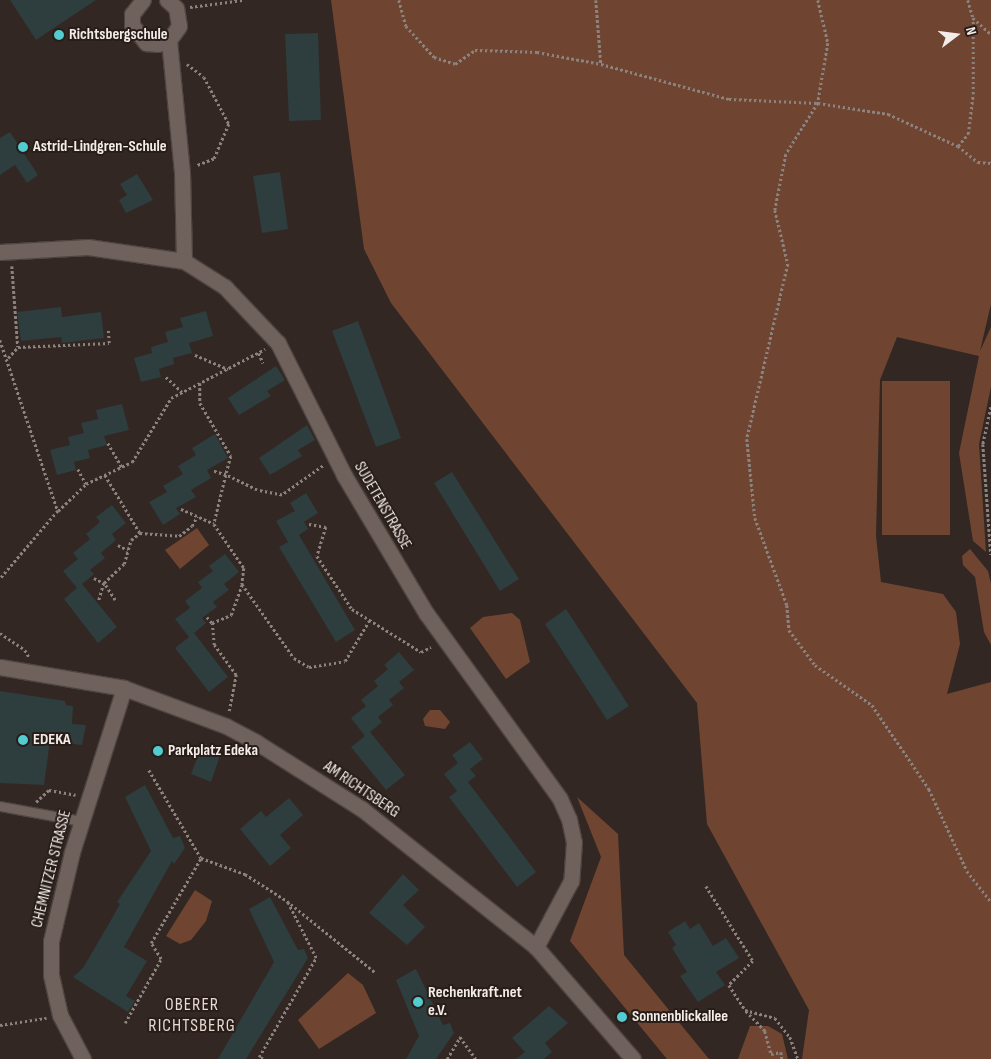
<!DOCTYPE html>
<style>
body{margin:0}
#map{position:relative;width:991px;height:1059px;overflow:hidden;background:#322722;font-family:"Sofia Sans Condensed",sans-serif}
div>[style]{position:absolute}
.green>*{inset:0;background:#6f4532}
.building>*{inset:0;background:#2e3d3e}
.path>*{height:2.5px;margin-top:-1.25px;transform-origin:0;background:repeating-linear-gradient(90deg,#8c827e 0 2.5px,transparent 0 5px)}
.roads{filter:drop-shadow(1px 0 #4e4440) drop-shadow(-1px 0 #4e4440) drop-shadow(0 1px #4e4440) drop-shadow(0 -1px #4e4440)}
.service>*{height:9px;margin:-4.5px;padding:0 4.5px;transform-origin:4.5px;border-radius:4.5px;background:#6f615b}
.minor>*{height:15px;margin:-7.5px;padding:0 7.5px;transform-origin:7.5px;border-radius:7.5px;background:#6f615b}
.dots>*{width:14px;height:14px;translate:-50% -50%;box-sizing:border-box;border:2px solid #281d18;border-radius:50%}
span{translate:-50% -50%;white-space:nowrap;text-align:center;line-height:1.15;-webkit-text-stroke:4px #281d18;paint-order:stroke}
.poi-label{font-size:16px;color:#f4ece9;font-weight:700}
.left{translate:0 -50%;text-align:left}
.street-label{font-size:16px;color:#f4ece9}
.neighbourhood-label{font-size:18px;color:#e8d9d2;letter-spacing:1px}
.north{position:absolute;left:931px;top:10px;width:50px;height:50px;-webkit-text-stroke:4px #281d18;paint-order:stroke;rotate:75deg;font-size:14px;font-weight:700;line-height:20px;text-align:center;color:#f4ece9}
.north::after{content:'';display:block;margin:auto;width:18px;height:22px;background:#f4ece9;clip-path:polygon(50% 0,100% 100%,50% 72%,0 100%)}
</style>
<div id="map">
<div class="green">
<i style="clip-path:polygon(331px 0,991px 0,991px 304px,980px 351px,991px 327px,991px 387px,979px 444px,986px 552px,973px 541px,959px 453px,979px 356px,897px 337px,880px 380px,876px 536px,881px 582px,943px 594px,956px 612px,960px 644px,947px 694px,991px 682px,991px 1059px,802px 1059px,809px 1010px,707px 824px,697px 703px,391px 303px,364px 249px)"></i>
<i style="clip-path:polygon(882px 381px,950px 381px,950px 535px,882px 535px)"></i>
<i style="clip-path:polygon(197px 528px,209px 545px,180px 569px,165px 550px)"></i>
<i style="clip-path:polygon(970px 549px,988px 571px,991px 584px,991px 645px,984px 632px,975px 577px,963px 565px,962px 556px)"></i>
<i style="clip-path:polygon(512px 613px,520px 620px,530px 662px,506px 679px,470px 628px,483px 617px)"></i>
<i style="clip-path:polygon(430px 710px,440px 710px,450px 722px,445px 729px,425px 726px,423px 719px)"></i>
<i style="clip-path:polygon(577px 797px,618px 834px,624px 955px,709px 1059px,667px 1059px,570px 941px,601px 857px)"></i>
<i style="clip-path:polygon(195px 890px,212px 901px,206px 921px,191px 940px,180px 944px,166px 936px)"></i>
<i style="clip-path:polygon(348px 973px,363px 985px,376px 1013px,319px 1049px,298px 1020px)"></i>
<i style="clip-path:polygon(750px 1026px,768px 1026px,782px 1034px,788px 1059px,738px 1059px)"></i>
</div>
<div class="building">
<i style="clip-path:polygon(10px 0,96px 0,36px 40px)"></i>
<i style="clip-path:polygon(318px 33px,321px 120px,289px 121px,285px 34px)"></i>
<i style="clip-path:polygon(10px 132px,38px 175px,27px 183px,15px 165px,0 175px,0 138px)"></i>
<i style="clip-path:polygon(280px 172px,288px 229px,262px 233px,253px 176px)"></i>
<i style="clip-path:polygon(137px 174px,153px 200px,126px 213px,119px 200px,127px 195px,120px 184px)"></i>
<i style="clip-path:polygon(61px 307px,62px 317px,101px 312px,104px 338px,62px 343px,61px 337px,21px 341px,17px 312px)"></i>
<i style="clip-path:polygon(206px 311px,213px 336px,189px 343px,192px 353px,173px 358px,174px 364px,159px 369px,161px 377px,141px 382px,134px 358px,152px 353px,151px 347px,168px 342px,165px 332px,183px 327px,180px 318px)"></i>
<i style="clip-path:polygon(358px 321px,401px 438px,376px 447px,332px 331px)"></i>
<i style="clip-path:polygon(276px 366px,285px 380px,267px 391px,271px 396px,239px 415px,228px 398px)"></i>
<i style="clip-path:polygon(122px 404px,129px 430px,104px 436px,107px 445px,88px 450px,90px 458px,74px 462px,76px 470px,57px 475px,50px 450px,70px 445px,68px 437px,84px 433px,81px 423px,98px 419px,96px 410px)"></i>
<i style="clip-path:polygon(307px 425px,315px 440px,298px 450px,302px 456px,270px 475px,259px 458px)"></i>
<i style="clip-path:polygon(215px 434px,228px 458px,207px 470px,211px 478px,191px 490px,196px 497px,176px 508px,180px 514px,163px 525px,149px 502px,167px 492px,163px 486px,183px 474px,178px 466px,196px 455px,192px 448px)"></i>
<i style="clip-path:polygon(452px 472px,519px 579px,500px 591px,434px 483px)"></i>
<i style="clip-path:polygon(306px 493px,318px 513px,304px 522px,308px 529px,299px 535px,355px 630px,336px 642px,279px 547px,288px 542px,276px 521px,295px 511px,290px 503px)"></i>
<i style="clip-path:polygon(112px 505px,126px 523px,112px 534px,116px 540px,101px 553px,105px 558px,90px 570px,94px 574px,82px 584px,117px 627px,98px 643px,64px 599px,77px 588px,63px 571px,78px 559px,73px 553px,90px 539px,86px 534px,100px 522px,96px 517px)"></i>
<i style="clip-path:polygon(225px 554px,239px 572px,224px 584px,229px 590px,213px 602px,217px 607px,202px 618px,206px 623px,194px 633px,228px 677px,209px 692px,175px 648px,189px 637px,175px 619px,190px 608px,185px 601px,202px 588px,198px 582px,213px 571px,209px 566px)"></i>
<i style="clip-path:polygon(566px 609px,629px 706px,607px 720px,545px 624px)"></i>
<i style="clip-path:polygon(399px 652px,414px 670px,399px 682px,404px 688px,389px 700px,393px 705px,378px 717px,382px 722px,370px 732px,405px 775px,386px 790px,351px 747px,365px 736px,351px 718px,366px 706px,361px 700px,378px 686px,374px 681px,388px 669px,384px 665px)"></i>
<i style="clip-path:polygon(0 691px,65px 701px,66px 705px,73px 706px,72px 724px,86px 725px,82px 745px,50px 741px,44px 785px,0 783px)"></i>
<i style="clip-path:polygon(470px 742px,483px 759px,470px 769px,476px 776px,468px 782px,536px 872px,517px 887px,449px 797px,457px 791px,444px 774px,458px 763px,452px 755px)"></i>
<i style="clip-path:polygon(203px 743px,222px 750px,211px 782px,191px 774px)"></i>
<i style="clip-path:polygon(145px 785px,173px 838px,180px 836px,185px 848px,174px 864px,172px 861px,124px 947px,147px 961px,126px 996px,135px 1001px,128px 1012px,73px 977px,83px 968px,111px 920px,120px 904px,117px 902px,151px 851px,125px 797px)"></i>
<i style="clip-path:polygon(289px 798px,303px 815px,280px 835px,291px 848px,270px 866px,240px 829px,261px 811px,266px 817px)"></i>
<i style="clip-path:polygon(403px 874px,419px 890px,403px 905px,425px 927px,407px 945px,369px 913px)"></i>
<i style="clip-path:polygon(270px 897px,298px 950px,304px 949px,308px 958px,246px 1059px,218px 1059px,274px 962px,249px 909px)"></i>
<i style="clip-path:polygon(685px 921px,690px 929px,699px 923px,713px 946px,726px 938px,739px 958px,716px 972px,725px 985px,698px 1002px,680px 976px,687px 972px,672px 948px,676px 945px,668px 932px)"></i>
<i style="clip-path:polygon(416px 969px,443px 1025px,450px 1023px,454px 1033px,436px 1059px,406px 1059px,419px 1036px,396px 980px)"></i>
<i style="clip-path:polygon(549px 1006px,568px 1023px,545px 1043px,552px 1052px,544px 1059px,516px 1059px,525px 1052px,512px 1038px)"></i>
</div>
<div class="path">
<i style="left:399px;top:0;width:27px;rotate:75deg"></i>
<i style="left:406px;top:26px;width:42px;rotate:47.9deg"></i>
<i style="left:434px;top:57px;width:22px;rotate:18deg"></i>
<i style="left:455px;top:64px;width:24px;rotate:-35deg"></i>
<i style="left:475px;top:50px;width:62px;rotate:1.8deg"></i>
<i style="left:537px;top:52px;width:65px;rotate:10.6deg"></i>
<i style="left:601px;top:64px;width:133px;rotate:15.3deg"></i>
<i style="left:729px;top:99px;width:89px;rotate:2.6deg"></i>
<i style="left:818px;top:103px;width:71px;rotate:8.9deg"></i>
<i style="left:888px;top:114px;width:77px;rotate:24.6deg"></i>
<i style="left:958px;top:146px;width:26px;rotate:39deg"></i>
<i style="left:978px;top:162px;width:13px;rotate:4deg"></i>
<i style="left:596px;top:0;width:64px;rotate:85.5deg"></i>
<i style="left:818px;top:0;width:44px;rotate:76.9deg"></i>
<i style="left:828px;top:43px;width:61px;rotate:99.5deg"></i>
<i style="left:818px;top:103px;width:60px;rotate:122.1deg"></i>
<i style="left:786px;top:154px;width:57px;rotate:101.1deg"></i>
<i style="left:775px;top:210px;width:56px;rotate:76.5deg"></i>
<i style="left:788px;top:264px;width:180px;rotate:103.2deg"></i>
<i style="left:747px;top:439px;width:79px;rotate:84.2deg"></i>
<i style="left:755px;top:518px;width:93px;rotate:69.8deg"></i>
<i style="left:787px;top:605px;width:25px;rotate:85deg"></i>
<i style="left:789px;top:630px;width:44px;rotate:53.4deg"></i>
<i style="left:815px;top:665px;width:70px;rotate:35.1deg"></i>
<i style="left:872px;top:705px;width:102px;rotate:55.8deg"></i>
<i style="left:929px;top:789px;width:90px;rotate:65.1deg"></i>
<i style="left:967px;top:871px;width:39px;rotate:52deg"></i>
<i style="left:968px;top:0;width:19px;rotate:74deg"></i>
<i style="left:973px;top:18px;width:24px;rotate:42deg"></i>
<i style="left:190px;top:7px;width:53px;rotate:-7.5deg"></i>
<i style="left:187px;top:64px;width:21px;rotate:37deg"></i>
<i style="left:204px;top:77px;width:53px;rotate:62deg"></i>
<i style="left:229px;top:124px;width:38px;rotate:113deg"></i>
<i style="left:214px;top:159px;width:19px;rotate:159deg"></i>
<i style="left:958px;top:146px;width:16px;rotate:-50deg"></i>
<i style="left:968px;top:134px;width:40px;rotate:-82.9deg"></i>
<i style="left:973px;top:94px;width:76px;rotate:-90deg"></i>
<i style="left:12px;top:266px;width:81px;rotate:85.8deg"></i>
<i style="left:0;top:340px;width:181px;rotate:71.3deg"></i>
<i style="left:58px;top:511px;width:89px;rotate:130.5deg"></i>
<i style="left:259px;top:353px;width:11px;rotate:68deg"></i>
<i style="left:195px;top:355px;width:36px;rotate:23deg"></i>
<i style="left:8px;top:358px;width:15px;rotate:-48deg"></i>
<i style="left:18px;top:347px;width:91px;rotate:-2.5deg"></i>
<i style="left:109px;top:343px;width:15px;rotate:-94deg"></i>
<i style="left:166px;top:377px;width:22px;rotate:43deg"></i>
<i style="left:200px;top:383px;width:20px;rotate:90deg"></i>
<i style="left:200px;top:403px;width:61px;rotate:59.7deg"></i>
<i style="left:231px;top:456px;width:20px;rotate:105deg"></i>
<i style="left:226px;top:475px;width:14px;rotate:-163deg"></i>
<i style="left:991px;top:407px;width:38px;rotate:102deg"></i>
<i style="left:983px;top:444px;width:111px;rotate:85.9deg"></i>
<i style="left:108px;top:443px;width:28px;rotate:60deg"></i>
<i style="left:323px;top:466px;width:50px;rotate:144.7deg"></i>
<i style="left:282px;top:495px;width:25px;rotate:-169deg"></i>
<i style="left:257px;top:490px;width:34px;rotate:-154deg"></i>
<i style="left:226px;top:475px;width:50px;rotate:103.8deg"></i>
<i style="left:214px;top:524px;width:53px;rotate:55.7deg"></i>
<i style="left:244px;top:568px;width:16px;rotate:97deg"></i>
<i style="left:242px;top:584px;width:90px;rotate:54.9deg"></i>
<i style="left:294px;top:658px;width:17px;rotate:31deg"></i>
<i style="left:309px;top:667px;width:36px;rotate:-9deg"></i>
<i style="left:345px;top:661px;width:47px;rotate:-59deg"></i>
<i style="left:78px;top:469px;width:17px;rotate:62deg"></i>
<i style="left:105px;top:475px;width:68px;rotate:58.9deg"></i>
<i style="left:181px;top:509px;width:36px;rotate:24deg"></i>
<i style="left:58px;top:511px;width:39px;rotate:-44deg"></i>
<i style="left:86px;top:484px;width:51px;rotate:-25.6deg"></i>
<i style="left:132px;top:462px;width:75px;rotate:-58.6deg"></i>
<i style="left:171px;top:398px;width:106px;rotate:-27.5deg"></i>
<i style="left:309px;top:524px;width:17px;rotate:10deg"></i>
<i style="left:326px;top:527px;width:30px;rotate:107deg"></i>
<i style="left:317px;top:556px;width:64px;rotate:56.6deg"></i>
<i style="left:352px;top:609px;width:81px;rotate:31.9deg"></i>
<i style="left:421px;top:652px;width:11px;rotate:-27deg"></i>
<i style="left:118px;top:545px;width:11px;rotate:27deg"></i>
<i style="left:94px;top:578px;width:11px;rotate:27deg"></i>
<i style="left:104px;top:583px;width:19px;rotate:106deg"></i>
<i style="left:115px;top:600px;width:20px;rotate:-123deg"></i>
<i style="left:104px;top:583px;width:28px;rotate:-44deg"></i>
<i style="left:124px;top:564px;width:25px;rotate:-74deg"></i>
<i style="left:131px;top:540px;width:11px;rotate:-38deg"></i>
<i style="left:140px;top:533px;width:39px;rotate:4deg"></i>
<i style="left:179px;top:536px;width:16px;rotate:-38deg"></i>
<i style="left:192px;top:526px;width:11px;rotate:-63deg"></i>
<i style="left:207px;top:617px;width:8px;rotate:50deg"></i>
<i style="left:0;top:633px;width:30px;rotate:34deg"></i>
<i style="left:25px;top:650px;width:8px;rotate:60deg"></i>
<i style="left:229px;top:711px;width:37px;rotate:-79deg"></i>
<i style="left:236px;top:675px;width:37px;rotate:-126deg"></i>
<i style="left:214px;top:645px;width:22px;rotate:-95deg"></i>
<i style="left:212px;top:623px;width:21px;rotate:-23deg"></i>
<i style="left:231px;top:615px;width:33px;rotate:-70deg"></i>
<i style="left:149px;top:770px;width:102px;rotate:59.4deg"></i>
<i style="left:36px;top:802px;width:18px;rotate:-43deg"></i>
<i style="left:49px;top:790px;width:27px;rotate:10deg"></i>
<i style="left:706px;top:886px;width:89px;rotate:57.9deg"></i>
<i style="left:753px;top:961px;width:34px;rotate:135deg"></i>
<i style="left:729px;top:985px;width:30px;rotate:57deg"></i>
<i style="left:745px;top:1010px;width:31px;rotate:15deg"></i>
<i style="left:775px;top:1018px;width:24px;rotate:52deg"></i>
<i style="left:790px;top:1037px;width:23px;rotate:70deg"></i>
<i style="left:746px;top:1011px;width:28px;rotate:46deg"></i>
<i style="left:765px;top:1031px;width:24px;rotate:75deg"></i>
<i style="left:771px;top:1054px;width:10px;rotate:-11deg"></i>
<i style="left:781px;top:1052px;width:7px;rotate:82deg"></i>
<i style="left:125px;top:1023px;width:73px;rotate:-60.6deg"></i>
<i style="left:161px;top:959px;width:19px;rotate:-122deg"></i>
<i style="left:151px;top:943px;width:99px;rotate:-59.5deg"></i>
<i style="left:201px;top:858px;width:47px;rotate:20deg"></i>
<i style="left:245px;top:874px;width:50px;rotate:32.7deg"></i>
<i style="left:0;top:1025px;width:47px;rotate:-8.7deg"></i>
<i style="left:263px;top:1059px;width:4px;rotate:-153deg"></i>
<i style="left:259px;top:1057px;width:114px;rotate:-60.1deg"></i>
<i style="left:316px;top:958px;width:64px;rotate:-117deg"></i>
<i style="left:287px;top:901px;width:114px;rotate:39deg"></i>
<i style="left:447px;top:1059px;width:26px;rotate:-59deg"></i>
<i style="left:460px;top:1037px;width:27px;rotate:54deg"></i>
</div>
<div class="roads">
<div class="service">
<i style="left:0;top:806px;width:82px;rotate:10.5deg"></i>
</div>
<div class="minor">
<i style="left:143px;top:0;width:18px;rotate:128deg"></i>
<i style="left:132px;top:14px;width:11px;rotate:90deg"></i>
<i style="left:132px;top:25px;width:23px;rotate:52deg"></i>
<i style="left:146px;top:43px;width:12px;rotate:5deg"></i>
<i style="left:158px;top:44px;width:12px;rotate:-20deg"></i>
<i style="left:169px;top:40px;width:17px;rotate:-54deg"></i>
<i style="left:179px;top:26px;width:18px;rotate:-99deg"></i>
<i style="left:176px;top:8px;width:12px;rotate:-138deg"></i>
<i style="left:169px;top:40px;width:133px;rotate:84.4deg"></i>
<i style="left:182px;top:172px;width:89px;rotate:88.7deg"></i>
<i style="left:0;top:252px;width:88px;rotate:-3.3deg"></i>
<i style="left:88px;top:247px;width:97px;rotate:8.3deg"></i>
<i style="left:184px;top:261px;width:49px;rotate:32.4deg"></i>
<i style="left:225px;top:287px;width:77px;rotate:46.6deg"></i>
<i style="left:278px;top:343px;width:148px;rotate:63.4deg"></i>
<i style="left:344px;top:475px;width:161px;rotate:59.3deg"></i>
<i style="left:426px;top:613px;width:229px;rotate:54.2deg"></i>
<i style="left:560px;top:799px;width:22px;rotate:66deg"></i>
<i style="left:569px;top:819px;width:24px;rotate:78deg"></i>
<i style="left:574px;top:842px;width:39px;rotate:94deg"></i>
<i style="left:571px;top:881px;width:75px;rotate:117.9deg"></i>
<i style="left:0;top:667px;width:126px;rotate:9.6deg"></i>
<i style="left:124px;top:688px;width:109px;rotate:20.4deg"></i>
<i style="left:226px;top:726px;width:34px;rotate:28deg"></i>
<i style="left:256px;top:742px;width:125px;rotate:32.3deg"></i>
<i style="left:362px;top:809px;width:222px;rotate:38.4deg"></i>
<i style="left:536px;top:947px;width:148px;rotate:49.1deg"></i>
<i style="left:83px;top:1059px;width:50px;rotate:-117.6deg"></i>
<i style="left:60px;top:1015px;width:41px;rotate:-102.7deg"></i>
<i style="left:51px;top:975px;width:34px;rotate:-90deg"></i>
<i style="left:51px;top:941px;width:91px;rotate:-76.7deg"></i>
<i style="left:72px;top:852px;width:172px;rotate:-72.4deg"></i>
</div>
</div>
<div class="dots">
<i style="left:59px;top:35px;background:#52ccd0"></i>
<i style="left:23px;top:147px;background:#52ccd0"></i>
<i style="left:23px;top:740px;background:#52ccd0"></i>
<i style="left:158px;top:751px;background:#52ccd0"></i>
<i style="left:418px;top:1002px;background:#52ccd0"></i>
<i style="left:622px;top:1017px;background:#52ccd0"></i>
</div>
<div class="poi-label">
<span class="left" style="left:69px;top:35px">Richtsbergschule</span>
<span class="left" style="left:33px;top:147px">Astrid-Lindgren-Schule</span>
<span class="left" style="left:33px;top:740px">EDEKA</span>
<span class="left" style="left:168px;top:751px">Parkplatz Edeka</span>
<span class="left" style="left:428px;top:1002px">Rechenkraft.net<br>e.V.</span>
<span class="left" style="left:632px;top:1017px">Sonnenblickallee</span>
</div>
<div class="street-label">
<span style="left:382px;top:506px;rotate:60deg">SUDETENSTRASSE</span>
<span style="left:361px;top:790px;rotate:34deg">AM RICHTSBERG</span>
<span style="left:52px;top:869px;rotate:-76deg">CHEMNITZER STRASSE</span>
</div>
<div class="neighbourhood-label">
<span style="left:192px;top:1016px">OBERER<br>RICHTSBERG</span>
</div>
<div class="north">N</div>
</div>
